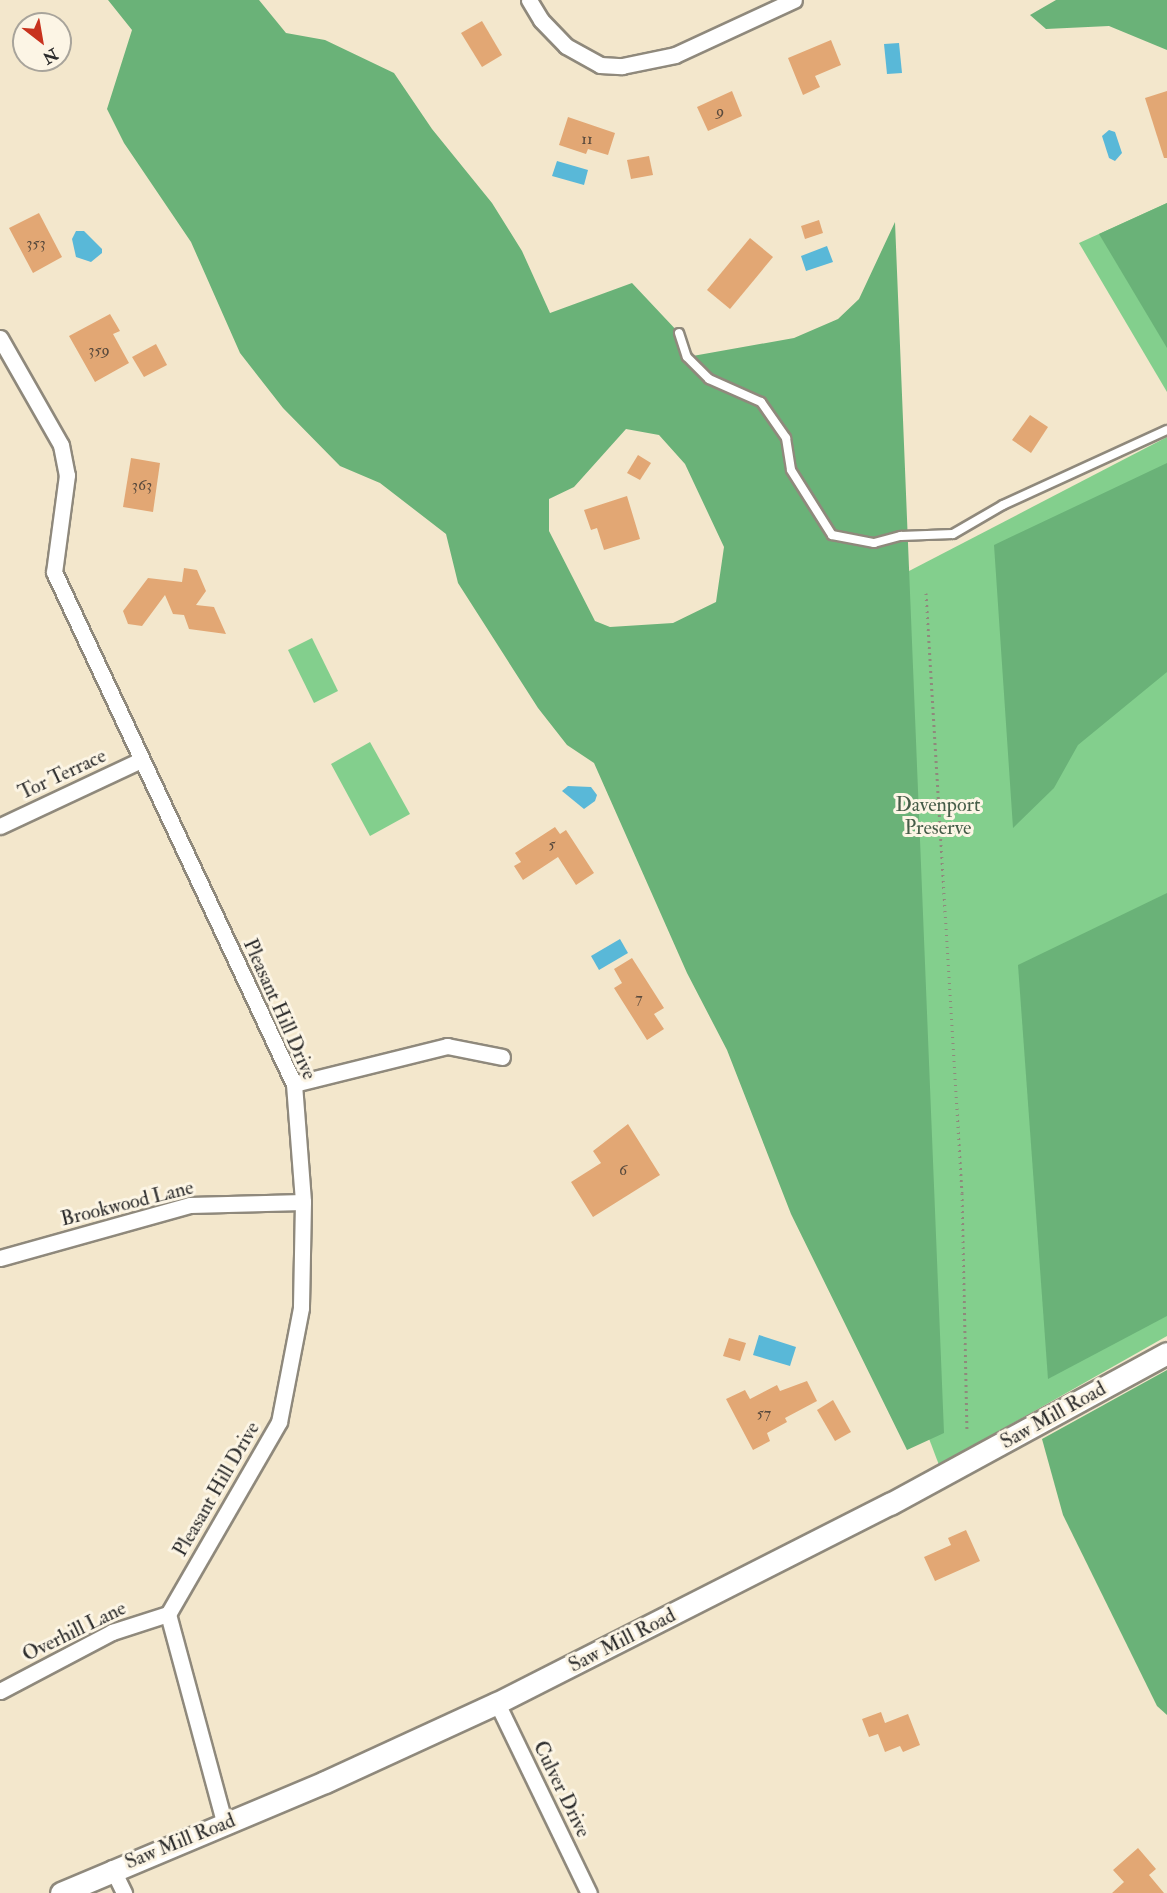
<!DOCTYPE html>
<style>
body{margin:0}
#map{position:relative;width:1167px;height:1893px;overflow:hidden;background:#f3e7cc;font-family:"IM FELL Double Pica",serif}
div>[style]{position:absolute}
.green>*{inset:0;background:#83cf8d}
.forest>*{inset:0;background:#6ab278}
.water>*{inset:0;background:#59b8d8}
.building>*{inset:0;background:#e2a774}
.path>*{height:3px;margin-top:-1.5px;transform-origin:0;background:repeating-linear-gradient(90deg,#8f897c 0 1.5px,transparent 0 6px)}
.roads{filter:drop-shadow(2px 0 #8f897c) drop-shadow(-2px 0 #8f897c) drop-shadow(0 2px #8f897c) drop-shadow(0 -2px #8f897c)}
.lane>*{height:8px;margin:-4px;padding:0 4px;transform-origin:4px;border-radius:4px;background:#fff}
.street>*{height:15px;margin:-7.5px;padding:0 7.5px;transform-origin:7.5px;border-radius:7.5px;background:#fff}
.secondary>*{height:21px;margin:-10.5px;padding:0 10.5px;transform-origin:10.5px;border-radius:10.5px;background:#fff}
span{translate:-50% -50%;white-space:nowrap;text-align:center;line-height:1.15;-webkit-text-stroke:6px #fcf5e5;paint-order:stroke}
.number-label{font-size:16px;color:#594a3d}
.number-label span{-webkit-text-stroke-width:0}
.street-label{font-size:20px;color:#2b2b2b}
.park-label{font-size:20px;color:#455c48}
.north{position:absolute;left:12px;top:12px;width:60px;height:60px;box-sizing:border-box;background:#fcf5e5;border:2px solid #a8a49b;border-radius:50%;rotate:149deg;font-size:16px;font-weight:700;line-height:24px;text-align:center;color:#2b2b2b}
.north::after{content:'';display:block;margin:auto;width:21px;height:27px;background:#c8321e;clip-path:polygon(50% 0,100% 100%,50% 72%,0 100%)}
</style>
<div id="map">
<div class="green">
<i style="clip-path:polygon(1167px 203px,1167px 392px,1079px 243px)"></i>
<i style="clip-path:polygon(1167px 437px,1167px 1336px,939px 1465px,651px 705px)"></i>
<i style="clip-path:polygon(312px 638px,338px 691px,314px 703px,288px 650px)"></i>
<i style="clip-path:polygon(370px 742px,410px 814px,370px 836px,331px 764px)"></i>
</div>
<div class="forest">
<i style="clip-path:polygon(evenodd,108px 0,259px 0,286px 33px,325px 40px,394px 73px,432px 129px,492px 203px,522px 251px,550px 313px,632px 283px,679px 333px,687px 357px,794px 338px,838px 319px,859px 299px,895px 222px,944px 1433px,907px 1450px,791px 1214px,727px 1050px,687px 973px,594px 763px,567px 745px,538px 708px,458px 583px,446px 534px,380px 483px,340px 466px,283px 408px,240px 353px,191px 242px,124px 143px,107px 109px,132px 30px,108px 0,626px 429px,659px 435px,685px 464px,724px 547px,716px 602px,673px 623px,610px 627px,595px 621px,549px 531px,549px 499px,574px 487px,626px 429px)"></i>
<i style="clip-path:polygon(1056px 0,1167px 0,1167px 50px,1109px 26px,1046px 29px,1030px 15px)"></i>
<i style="clip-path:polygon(1167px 203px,1167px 348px,1099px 234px)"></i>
<i style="clip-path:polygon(1167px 463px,1167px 672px,1078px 745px,1054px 788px,1013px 828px,994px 545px)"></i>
<i style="clip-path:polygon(1167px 893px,1167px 1316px,1048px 1379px,1018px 965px)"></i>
<i style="clip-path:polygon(1167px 1370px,1167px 1715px,1157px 1706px,1063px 1515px,1042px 1439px)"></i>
</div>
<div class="water">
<i style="clip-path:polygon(899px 43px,902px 73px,887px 74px,884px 44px)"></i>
<i style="clip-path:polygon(1109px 130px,1115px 132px,1122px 153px,1115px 161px,1109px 158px,1102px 136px)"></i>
<i style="clip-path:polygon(557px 161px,588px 170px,584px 185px,552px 176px)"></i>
<i style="clip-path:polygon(76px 231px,84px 231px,102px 249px,102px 253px,91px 262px,76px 257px,72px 239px)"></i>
<i style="clip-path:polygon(827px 246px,833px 262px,806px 271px,801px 256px)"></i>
<i style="clip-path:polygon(568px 786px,591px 787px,597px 795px,595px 801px,584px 809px,562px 791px)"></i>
<i style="clip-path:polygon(620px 939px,628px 953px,599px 970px,591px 956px)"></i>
<i style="clip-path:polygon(759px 1335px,796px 1347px,790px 1366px,753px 1355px)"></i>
</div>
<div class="building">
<i style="clip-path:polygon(482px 21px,502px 55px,482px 67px,461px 33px)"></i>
<i style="clip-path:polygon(831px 40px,841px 65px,815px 76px,820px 87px,803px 95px,788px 58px)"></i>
<i style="clip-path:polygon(732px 91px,742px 116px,708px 131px,697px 107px)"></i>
<i style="clip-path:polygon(1167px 91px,1167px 158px,1164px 158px,1145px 98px)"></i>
<i style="clip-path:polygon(568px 117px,615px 133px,608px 155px,588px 149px,586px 154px,559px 145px)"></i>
<i style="clip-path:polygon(649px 156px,653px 175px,631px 179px,627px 160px)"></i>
<i style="clip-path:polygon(39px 213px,62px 257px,33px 273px,9px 228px)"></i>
<i style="clip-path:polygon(819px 220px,823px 233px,805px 239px,801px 226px)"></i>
<i style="clip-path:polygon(750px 238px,773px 257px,730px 309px,707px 290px)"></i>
<i style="clip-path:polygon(110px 314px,120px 331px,113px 334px,129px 363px,95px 382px,69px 336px)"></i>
<i style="clip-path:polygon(156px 344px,167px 365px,144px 377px,132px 357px)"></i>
<i style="clip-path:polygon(1030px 415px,1048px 427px,1031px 453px,1012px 440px)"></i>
<i style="clip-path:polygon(638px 455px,651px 463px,640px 480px,627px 473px)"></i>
<i style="clip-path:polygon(131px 458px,160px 463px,153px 512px,123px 507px)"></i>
<i style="clip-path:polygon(627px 496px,640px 539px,604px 550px,597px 528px,591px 530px,584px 510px)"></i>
<i style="clip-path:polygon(184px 568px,197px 570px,206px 591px,196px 605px,214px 607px,226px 634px,189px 629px,184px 615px,173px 614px,165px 595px,142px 626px,128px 624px,123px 611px,148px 578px,182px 582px)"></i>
<i style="clip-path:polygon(555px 827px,560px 834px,566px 830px,594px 873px,576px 885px,558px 857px,523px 880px,514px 866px,521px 862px,515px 853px)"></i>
<i style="clip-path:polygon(632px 958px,664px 1008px,654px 1014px,664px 1029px,647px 1040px,614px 988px,622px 983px,614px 969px)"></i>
<i style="clip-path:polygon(628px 1124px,660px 1175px,593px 1217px,571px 1182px,601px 1163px,593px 1151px)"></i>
<i style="clip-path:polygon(729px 1338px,746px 1343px,740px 1361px,723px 1356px)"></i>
<i style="clip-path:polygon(807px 1381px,817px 1401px,785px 1418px,787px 1422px,767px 1433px,770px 1441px,753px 1450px,726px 1399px,745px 1390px,750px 1399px,777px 1385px,780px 1391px)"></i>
<i style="clip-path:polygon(833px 1400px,851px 1432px,835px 1441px,817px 1410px)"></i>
<i style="clip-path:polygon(966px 1530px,980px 1561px,935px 1581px,924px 1557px,951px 1545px,948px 1538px)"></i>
<i style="clip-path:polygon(881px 1712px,885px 1723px,908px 1714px,920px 1745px,903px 1752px,900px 1746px,885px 1752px,878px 1734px,869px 1737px,862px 1719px)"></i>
<i style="clip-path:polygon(1138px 1848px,1156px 1869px,1149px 1875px,1164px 1893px,1112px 1893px,1124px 1882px,1113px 1870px)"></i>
</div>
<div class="path">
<i style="left:926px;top:593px;width:601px;rotate:86.57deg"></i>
<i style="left:962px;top:1193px;width:236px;rotate:88.8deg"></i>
</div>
<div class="roads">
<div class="lane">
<i style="left:679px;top:333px;width:25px;rotate:72deg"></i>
<i style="left:687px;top:357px;width:31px;rotate:45deg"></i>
<i style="left:709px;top:379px;width:57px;rotate:23.9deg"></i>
<i style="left:761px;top:402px;width:44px;rotate:55.2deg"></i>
<i style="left:786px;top:438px;width:32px;rotate:81deg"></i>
<i style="left:791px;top:470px;width:77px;rotate:57.8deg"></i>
<i style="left:832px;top:535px;width:43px;rotate:10.8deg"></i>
<i style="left:874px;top:543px;width:28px;rotate:-15deg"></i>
<i style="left:901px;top:536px;width:52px;rotate:-2.2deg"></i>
<i style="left:953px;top:534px;width:58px;rotate:-30.1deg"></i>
<i style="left:1003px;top:505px;width:180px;rotate:-24.6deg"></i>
</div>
<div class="street">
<i style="left:529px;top:0;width:23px;rotate:59deg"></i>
<i style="left:541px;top:20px;width:36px;rotate:46deg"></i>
<i style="left:566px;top:46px;width:39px;rotate:29deg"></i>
<i style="left:600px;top:65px;width:22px;rotate:3deg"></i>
<i style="left:622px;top:66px;width:54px;rotate:-11.7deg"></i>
<i style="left:675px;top:55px;width:131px;rotate:-24.8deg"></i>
<i style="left:0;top:338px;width:123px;rotate:60.3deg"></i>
<i style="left:61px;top:445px;width:31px;rotate:79deg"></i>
<i style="left:67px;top:475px;width:98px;rotate:97.6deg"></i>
<i style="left:54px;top:572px;width:565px;rotate:64.89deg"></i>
<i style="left:294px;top:1084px;width:118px;rotate:85.6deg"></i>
<i style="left:303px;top:1202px;width:106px;rotate:91.1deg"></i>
<i style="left:301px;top:1308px;width:116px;rotate:100.9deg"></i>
<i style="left:279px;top:1422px;width:222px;rotate:120deg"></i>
<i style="left:168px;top:1614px;width:215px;rotate:74.9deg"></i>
<i style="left:0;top:826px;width:156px;rotate:-25.1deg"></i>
<i style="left:294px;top:1084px;width:158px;rotate:-13.9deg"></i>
<i style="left:447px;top:1046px;width:56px;rotate:11.3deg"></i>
<i style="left:0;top:1258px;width:197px;rotate:-15.6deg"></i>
<i style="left:190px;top:1205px;width:113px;rotate:-1.5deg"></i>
<i style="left:0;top:1691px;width:127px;rotate:-27.8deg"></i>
<i style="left:112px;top:1632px;width:59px;rotate:-17.8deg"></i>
<i style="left:497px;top:1703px;width:211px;rotate:64.2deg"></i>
<i style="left:112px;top:1868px;width:28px;rotate:64deg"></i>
</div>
<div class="secondary">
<i style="left:61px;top:1893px;width:286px;rotate:-22.8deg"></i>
<i style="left:325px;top:1782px;width:189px;rotate:-24.7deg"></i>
<i style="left:497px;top:1703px;width:441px;rotate:-26.9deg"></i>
<i style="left:890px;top:1504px;width:315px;rotate:-28.6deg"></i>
</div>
</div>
<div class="number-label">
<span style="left:720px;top:111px">9</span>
<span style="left:587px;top:139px">11</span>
<span style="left:36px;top:243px">353</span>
<span style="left:99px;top:350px">359</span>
<span style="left:142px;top:485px">363</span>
<span style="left:552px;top:844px">5</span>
<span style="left:639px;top:998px">7</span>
<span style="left:623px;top:1170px">6</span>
<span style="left:764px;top:1413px">57</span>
</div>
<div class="street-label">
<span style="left:62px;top:774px;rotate:-25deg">Tor Terrace</span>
<span style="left:280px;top:1009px;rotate:66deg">Pleasant Hill Drive</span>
<span style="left:127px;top:1203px;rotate:-14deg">Brookwood Lane</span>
<span style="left:1053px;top:1415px;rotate:-29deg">Saw Mill Road</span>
<span style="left:216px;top:1489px;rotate:-60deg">Pleasant Hill Drive</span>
<span style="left:74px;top:1631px;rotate:-26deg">Overhill Lane</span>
<span style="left:622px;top:1640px;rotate:-27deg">Saw Mill Road</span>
<span style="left:562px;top:1789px;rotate:64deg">Culver Drive</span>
<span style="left:180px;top:1841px;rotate:-22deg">Saw Mill Road</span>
</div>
<div class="park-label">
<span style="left:938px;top:816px">Davenport<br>Preserve</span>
</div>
<div class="north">N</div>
</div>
